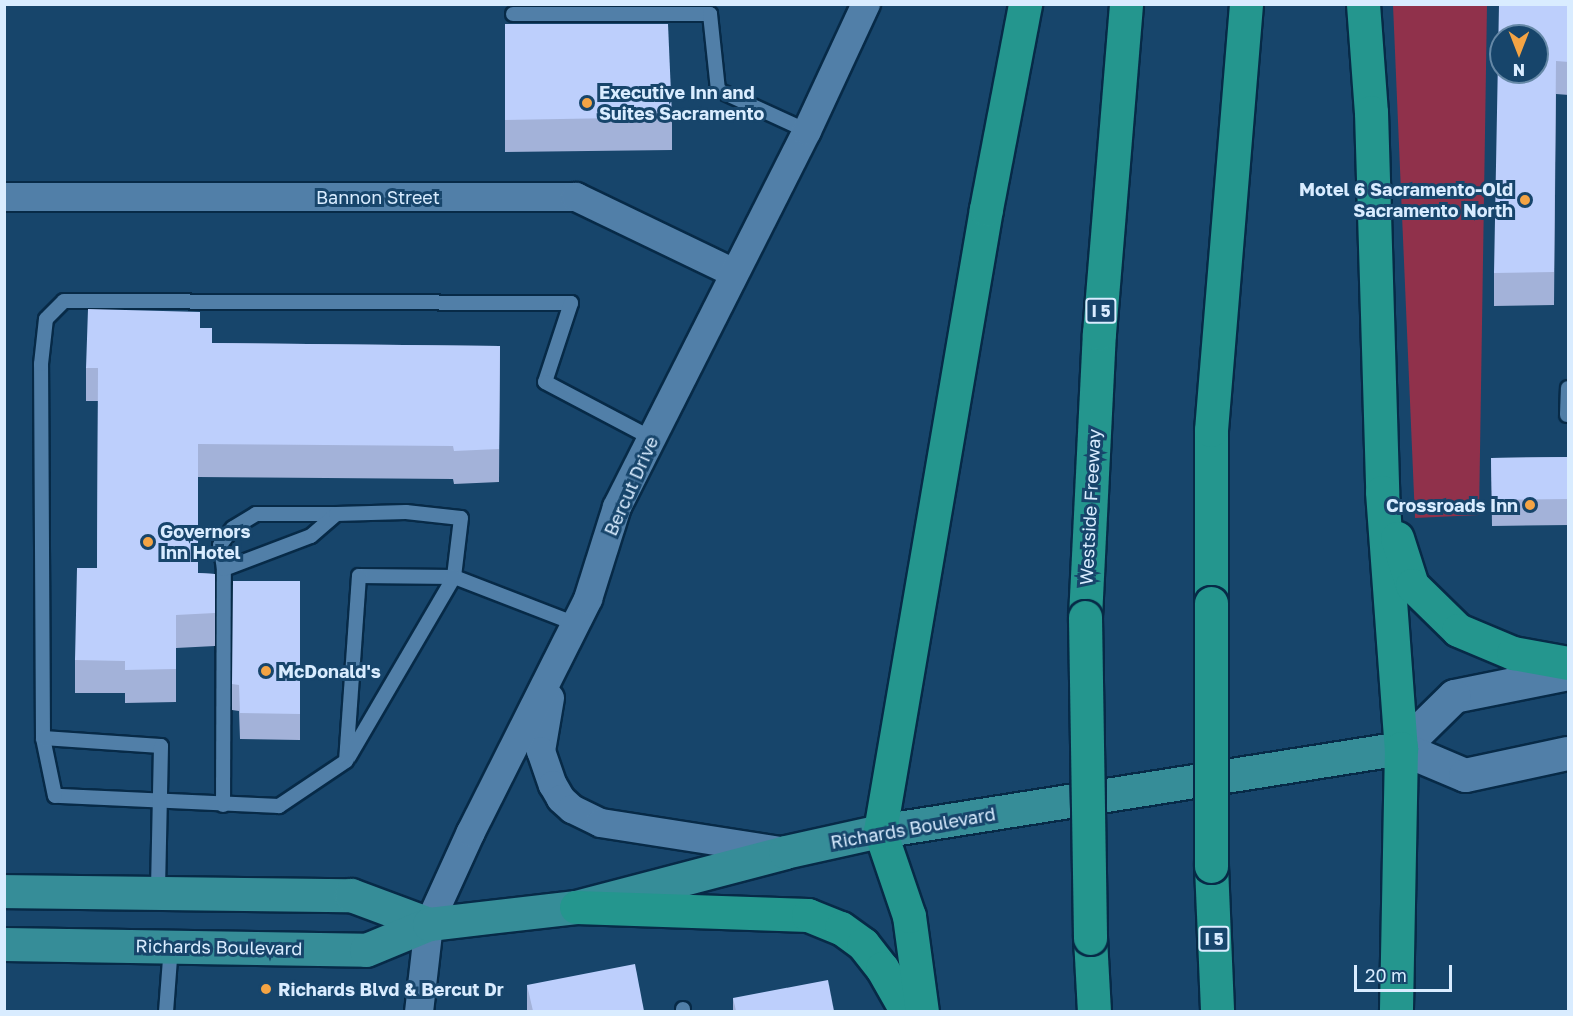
<!DOCTYPE html>
<style>
body{margin:0}
#map{position:relative;width:1573px;height:1016px;overflow:hidden;background:#17456b;font-family:"Golos Text",sans-serif}
div>[style]{position:absolute}
.green>*{inset:0;background:#90314b}
.roads{filter:drop-shadow(2px 0 #072a47) drop-shadow(-2px 0 #072a47) drop-shadow(0 2px #072a47) drop-shadow(0 -2px #072a47)}
.lane>*{height:14px;margin:-7px;padding:0 7px;transform-origin:7px;border-radius:7px;background:#517fa8}
.street>*{height:28px;margin:-14px;padding:0 14px;transform-origin:14px;border-radius:14px;background:#517fa8}
.secondary>*{height:33px;margin:-16.5px;padding:0 16.5px;transform-origin:16.5px;border-radius:16.5px;background:#517fa8}
.primary>*{height:33px;margin:-16.5px;padding:0 16.5px;transform-origin:16.5px;border-radius:16.5px;background:#368d98}
.highway>*{height:33px;margin:-16.5px;padding:0 16.5px;transform-origin:16.5px;border-radius:16.5px;background:#24968e}
.bridges{filter:drop-shadow(2px 0 #072a47) drop-shadow(-2px 0 #072a47) drop-shadow(0 2px #072a47) drop-shadow(0 -2px #072a47)}
.highway-bridge>*{height:33px;margin:-16.5px;padding:0 16.5px;transform-origin:16.5px;border-radius:16.5px;background:#24968e}
.wall>*{inset:0;background:#a3b2d9}
.building>*{inset:0;background:#bdcffc}
.dots>*{width:16px;height:16px;translate:-50% -50%;box-sizing:border-box;border:3px solid #17456b;border-radius:50%}
span{translate:-50% -50%;white-space:nowrap;text-align:center;line-height:1.15;-webkit-text-stroke:6px #17456b;paint-order:stroke}
.shield-label span{padding:2px 4px;background:#17456b;border:2px solid;border-radius:4px;-webkit-text-stroke-width:0}
.shield-label{font-size:16px;color:#d9ecff;font-weight:700}
.poi-label{font-size:18px;color:#d9ecff;font-weight:700}
.left{translate:0 -50%;text-align:left}
.right{translate:-100% -50%;text-align:right}
.street-label{font-size:18px;color:#d9ecff}
.frame{position:absolute;inset:0;border:6px solid #d9ecff;pointer-events:none}
.north{position:absolute;left:1489px;top:24px;width:60px;height:60px;box-sizing:border-box;background:#17456b;border:2px solid #6588a6;border-radius:50%;rotate:180deg;font-size:16px;font-weight:700;line-height:24px;text-align:center;color:#d9ecff}
.north::after{content:'';display:block;margin:auto;width:21px;height:27px;background:#f4a444;clip-path:polygon(50% 0,100% 100%,50% 72%,0 100%)}
.scale{position:absolute;left:1354px;top:965px;width:98px;height:27px;box-sizing:border-box;border:3px solid #d9ecff;border-top:0;padding-left:8px;font-size:18px;line-height:21px;white-space:nowrap;color:#d9ecff;-webkit-text-stroke:4px #17456b;paint-order:stroke}
</style>
<div id="map">
<div class="green">
<i style="clip-path:polygon(1393px 5px,1487px 5px,1479px 515px,1415px 518px)"></i>
</div>
<div class="roads">
<div class="lane">
<i style="left:513px;top:14px;width:197px"></i>
<i style="left:710px;top:14px;width:76px;rotate:84deg"></i>
<i style="left:718px;top:90px;width:98px;rotate:24.7deg"></i>
<i style="left:1567px;top:415px;width:27px;rotate:-88deg"></i>
<i style="left:224px;top:569px;width:24px;rotate:-99deg"></i>
<i style="left:220px;top:545px;width:21px;rotate:-53deg"></i>
<i style="left:233px;top:528px;width:27px;rotate:-31deg"></i>
<i style="left:256px;top:514px;width:80px"></i>
<i style="left:576px;top:624px;width:131px;rotate:-158.9deg"></i>
<i style="left:454px;top:577px;width:95px;rotate:-179.4deg"></i>
<i style="left:359px;top:576px;width:185px;rotate:94deg"></i>
<i style="left:346px;top:761px;width:81px;rotate:146.1deg"></i>
<i style="left:279px;top:806px;width:224px;rotate:-177.4deg"></i>
<i style="left:55px;top:796px;width:59px;rotate:-101.7deg"></i>
<i style="left:43px;top:738px;width:374px;rotate:-90.3deg"></i>
<i style="left:41px;top:364px;width:45px;rotate:-83.7deg"></i>
<i style="left:46px;top:319px;width:25px;rotate:-45deg"></i>
<i style="left:64px;top:301px;width:507px;rotate:0.23deg"></i>
<i style="left:571px;top:303px;width:83px;rotate:108.2deg"></i>
<i style="left:545px;top:382px;width:120px;rotate:27.8deg"></i>
<i style="left:43px;top:738px;width:118px;rotate:3.9deg"></i>
<i style="left:161px;top:746px;width:145px;rotate:91.2deg"></i>
<i style="left:223px;top:805px;width:236px;rotate:-89.8deg"></i>
<i style="left:224px;top:569px;width:93px;rotate:-20.8deg"></i>
<i style="left:311px;top:536px;width:33px;rotate:-41deg"></i>
<i style="left:336px;top:514px;width:70px;rotate:-1.6deg"></i>
<i style="left:406px;top:512px;width:55px;rotate:6.2deg"></i>
<i style="left:461px;top:518px;width:59px;rotate:96.8deg"></i>
<i style="left:454px;top:577px;width:208px;rotate:120.3deg"></i>
<i style="left:683px;top:1009px;width:3px;rotate:90deg"></i>
<i style="left:166px;top:1012px;width:67px;rotate:-85.7deg"></i>
</div>
<div class="street">
<i style="left:4px;top:197px;width:572px"></i>
<i style="left:576px;top:197px;width:175px;rotate:25.7deg"></i>
<i style="left:550px;top:698px;width:54px;rotate:99.6deg"></i>
<i style="left:541px;top:751px;width:36px;rotate:71deg"></i>
<i style="left:553px;top:785px;width:16px;rotate:60deg"></i>
<i style="left:561px;top:799px;width:15px;rotate:42deg"></i>
<i style="left:572px;top:809px;width:32px;rotate:26deg"></i>
<i style="left:601px;top:823px;width:181px;rotate:8.9deg"></i>
<i style="left:419px;top:1012px;width:89px;rotate:-83.5deg"></i>
<i style="left:429px;top:924px;width:101px;rotate:-65.5deg"></i>
<i style="left:471px;top:832px;width:261px;rotate:-63.3deg"></i>
<i style="left:588px;top:599px;width:96px;rotate:-72.5deg"></i>
<i style="left:617px;top:507px;width:421px;rotate:-63.2deg"></i>
<i style="left:807px;top:131px;width:140px;rotate:-65.1deg"></i>
</div>
<div class="secondary">
<i style="left:1568px;top:673px;width:116px;rotate:168.6deg"></i>
<i style="left:1454px;top:696px;width:74px;rotate:135.5deg"></i>
<i style="left:1401px;top:748px;width:69px;rotate:22.9deg"></i>
<i style="left:1465px;top:775px;width:105px;rotate:-12.1deg"></i>
</div>
<div class="primary">
<i style="left:4px;top:891px;width:347px;rotate:0.7deg"></i>
<i style="left:351px;top:895px;width:83px;rotate:20.4deg"></i>
<i style="left:4px;top:944px;width:362px;rotate:0.9deg"></i>
<i style="left:366px;top:950px;width:68px;rotate:-22.4deg"></i>
<i style="left:429px;top:924px;width:148px;rotate:-6.6deg"></i>
<i style="left:576px;top:907px;width:216px;rotate:-14.7deg"></i>
<i style="left:785px;top:852px;width:97px;rotate:-12.5deg"></i>
<i style="left:880px;top:831px;width:528px;rotate:-9.05deg"></i>
</div>
<div class="highway">
<i style="left:1363px;top:4px;width:108px;rotate:85.8deg"></i>
<i style="left:1371px;top:112px;width:380px;rotate:88.3deg"></i>
<i style="left:1382px;top:492px;width:257px;rotate:85.8deg"></i>
<i style="left:1401px;top:748px;width:264px;rotate:91.1deg"></i>
<i style="left:1397px;top:538px;width:49px;rotate:72.3deg"></i>
<i style="left:1412px;top:585px;width:64px;rotate:44.4deg"></i>
<i style="left:1458px;top:630px;width:60px;rotate:22.7deg"></i>
<i style="left:1513px;top:653px;width:56px;rotate:10.3deg"></i>
<i style="left:1211px;top:603px;width:173px;rotate:-90deg"></i>
<i style="left:1211px;top:430px;width:427px;rotate:-85.3deg"></i>
<i style="left:1085px;top:617px;width:284px;rotate:-87.2deg"></i>
<i style="left:1099px;top:333px;width:330px;rotate:-85.3deg"></i>
<i style="left:1211px;top:866px;width:146px;rotate:87.6deg"></i>
<i style="left:576px;top:907px;width:232px;rotate:2deg"></i>
<i style="left:808px;top:915px;width:35px;rotate:22deg"></i>
<i style="left:841px;top:928px;width:27px;rotate:36deg"></i>
<i style="left:863px;top:944px;width:31px;rotate:52deg"></i>
<i style="left:882px;top:968px;width:51px;rotate:60.4deg"></i>
<i style="left:1090px;top:938px;width:74px;rotate:86.9deg"></i>
<i style="left:922px;top:1012px;width:97px;rotate:-97.7deg"></i>
<i style="left:909px;top:916px;width:90px;rotate:-108.8deg"></i>
<i style="left:880px;top:831px;width:631px;rotate:-80.33deg"></i>
<i style="left:986px;top:209px;width:209px;rotate:-79.2deg"></i>
</div>
</div>
<div class="bridges">
<div class="highway-bridge">
<i style="left:1211px;top:603px;width:263px;rotate:90deg"></i>
<i style="left:1085px;top:617px;width:321px;rotate:89.1deg"></i>
</div>
</div>
<div class="wall">
<i style="clip-path:polygon(1569px 4px,1569px 95px,1556px 94px,1554px 305px,1494px 306px,1494px 273px)"></i>
<i style="clip-path:polygon(505px 24px,672px 117px,672px 150px,505px 152px)"></i>
<i style="clip-path:polygon(200px 328px,212px 343px,500px 346px,499px 482px,454px 484px,453px 479px,198px 477px,198px 573px,215px 574px,215px 646px,176px 648px,176px 702px,125px 703px,125px 693px,75px 693px,75px 660px,97px 568px,98px 401px,86px 401px,86px 368px)"></i>
<i style="clip-path:polygon(1569px 457px,1569px 525px,1492px 526px,1491px 458px)"></i>
<i style="clip-path:polygon(300px 581px,300px 740px,240px 739px,239px 711px,232px 710px,232px 684px)"></i>
<i style="clip-path:polygon(527px 985px,644px 1011px,527px 1011px)"></i>
<i style="clip-path:polygon(733px 998px,834px 1011px,733px 1011px)"></i>
</div>
<div class="building">
<i style="clip-path:polygon(evenodd,1499px 4px,1569px 4px,1569px 62px,1556px 61px,1554px 272px,1494px 273px,1499px 4px,1501px 36px,1537px 36px,1537px 72px,1501px 72px,1501px 36px)"></i>
<i style="clip-path:polygon(505px 24px,668px 24px,672px 117px,505px 120px)"></i>
<i style="clip-path:polygon(88px 309px,200px 312px,200px 328px,212px 328px,212px 343px,500px 346px,499px 449px,454px 451px,453px 446px,198px 444px,198px 573px,215px 574px,215px 613px,176px 615px,176px 669px,125px 670px,125px 661px,75px 660px,77px 568px,97px 568px,98px 368px,86px 368px)"></i>
<i style="clip-path:polygon(1569px 457px,1569px 499px,1492px 500px,1491px 458px)"></i>
<i style="clip-path:polygon(233px 581px,300px 581px,300px 714px,240px 713px,239px 685px,232px 684px)"></i>
<i style="clip-path:polygon(635px 964px,644px 1011px,533px 1011px,527px 985px)"></i>
<i style="clip-path:polygon(828px 980px,834px 1011px,736px 1011px,733px 998px)"></i>
</div>
<div class="dots">
<i style="left:587px;top:103px;background:#f4a444"></i>
<i style="left:1525px;top:200px;background:#f4a444"></i>
<i style="left:1530px;top:505px;background:#f4a444"></i>
<i style="left:148px;top:542px;background:#f4a444"></i>
<i style="left:266px;top:671px;background:#f4a444"></i>
<i style="left:266px;top:989px;background:#f4a444"></i>
</div>
<div class="shield-label">
<span style="left:1101px;top:311px">I 5</span>
<span style="left:1214px;top:939px">I 5</span>
</div>
<div class="poi-label">
<span class="left" style="left:599px;top:103px">Executive Inn and<br>Suites Sacramento</span>
<span class="right" style="left:1513px;top:200px">Motel 6 Sacramento-Old<br>Sacramento North</span>
<span class="right" style="left:1518px;top:505px">Crossroads Inn</span>
<span class="left" style="left:160px;top:542px">Governors<br>Inn Hotel</span>
<span class="left" style="left:278px;top:671px">McDonald's</span>
<span class="left" style="left:278px;top:989px">Richards Blvd &amp; Bercut Dr</span>
</div>
<div class="street-label">
<span style="left:378px;top:197px">Bannon Street</span>
<span style="left:631px;top:486px;rotate:-66deg">Bercut Drive</span>
<span style="left:1090px;top:507px;rotate:-87deg">Westside Freeway</span>
<span style="left:913px;top:828px;rotate:-10deg">Richards Boulevard</span>
<span style="left:219px;top:947px;rotate:1deg">Richards Boulevard</span>
</div>
<div class="frame"></div>
<div class="north">N</div>
<div class="scale">20 m</div>
</div>
